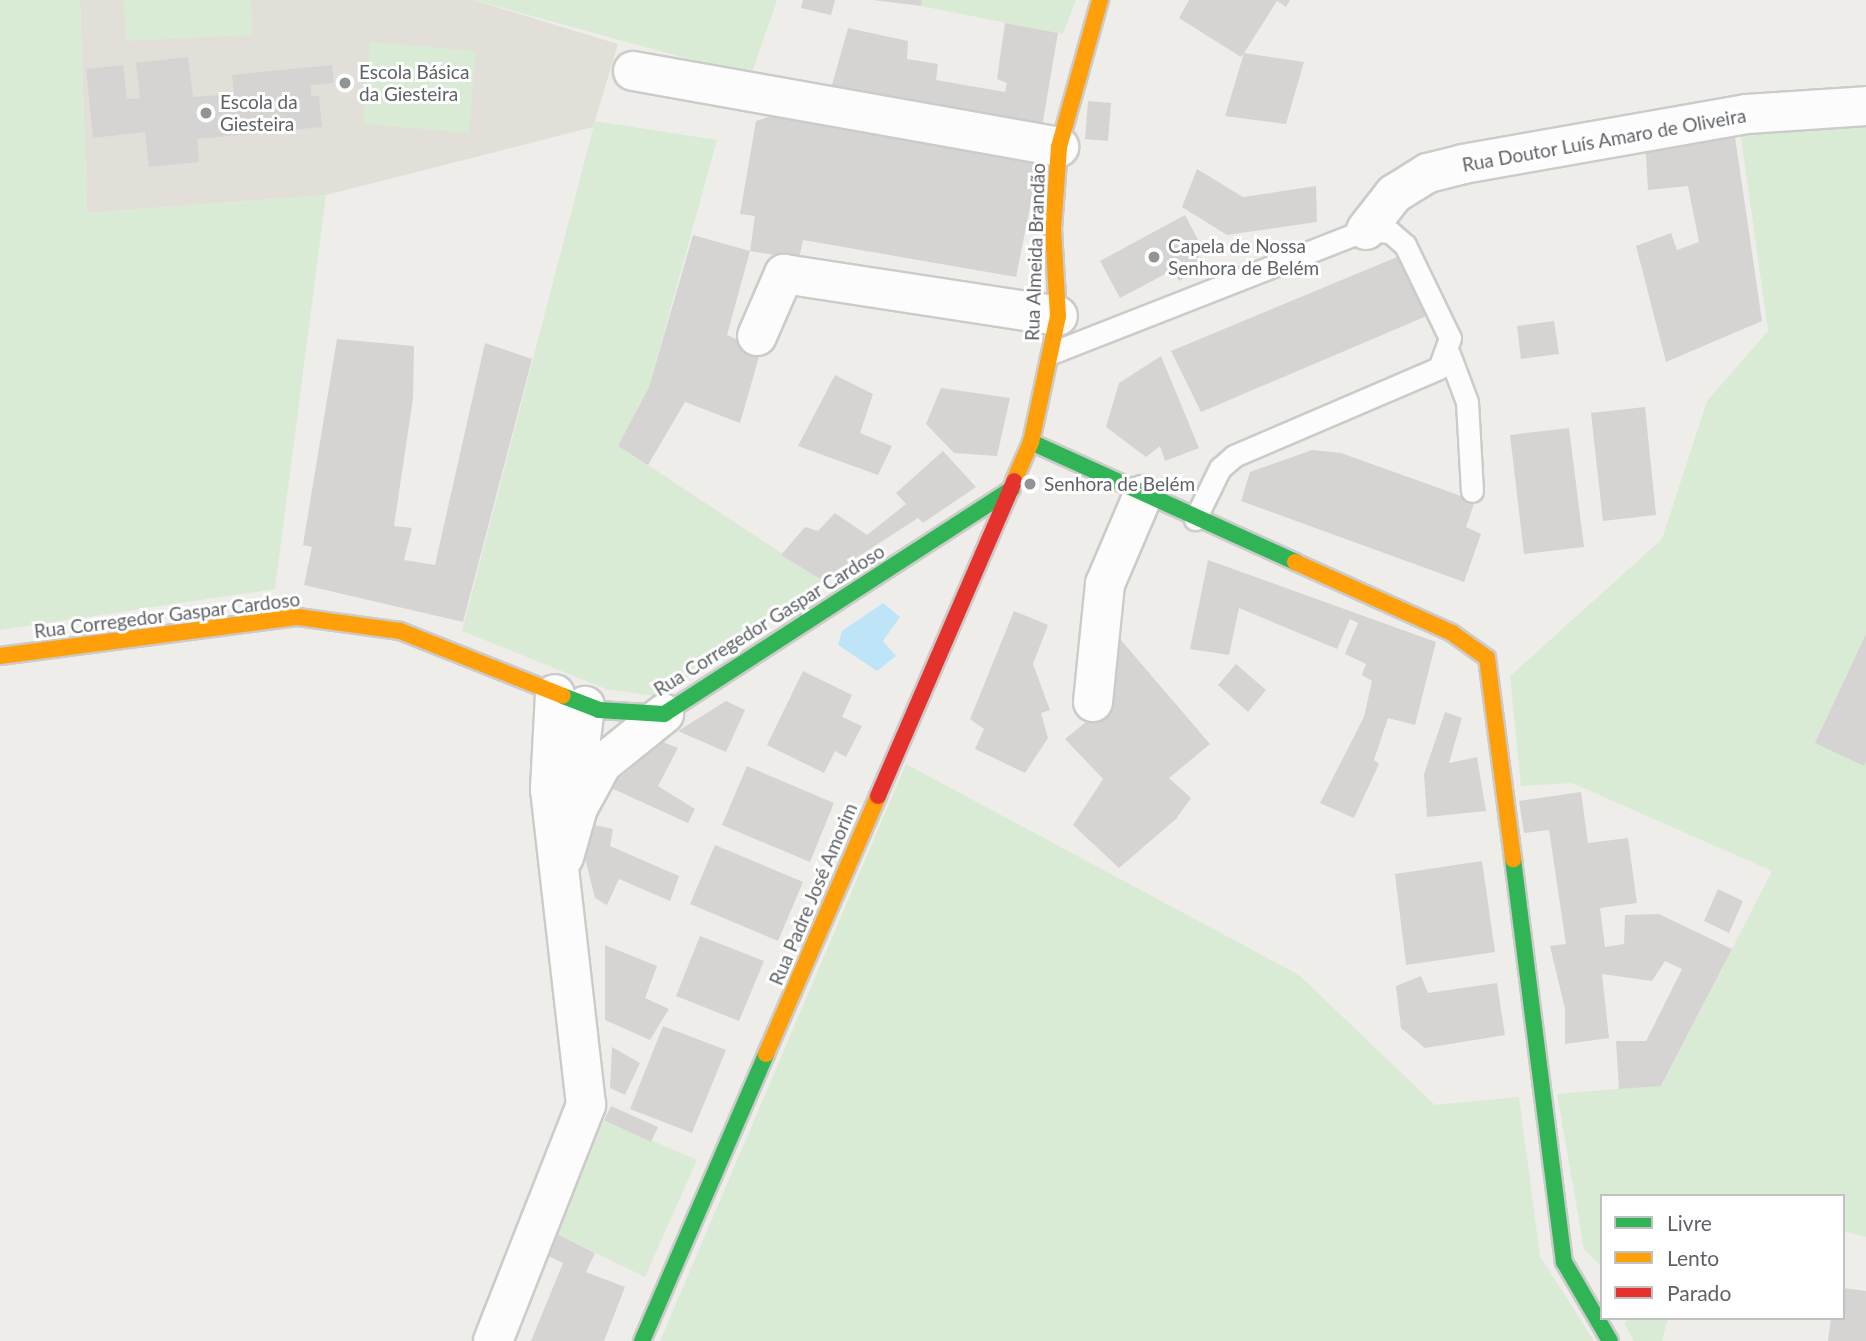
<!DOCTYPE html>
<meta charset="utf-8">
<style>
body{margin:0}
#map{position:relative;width:1866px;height:1341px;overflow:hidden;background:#efede9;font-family:Lato,sans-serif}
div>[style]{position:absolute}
.education>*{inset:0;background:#e2dfd9}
.green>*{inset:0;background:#d9ebd5}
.water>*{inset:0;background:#bee4f8}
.building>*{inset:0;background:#d5d4d2}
.roads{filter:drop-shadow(2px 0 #cbcbca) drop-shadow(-2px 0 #cbcbca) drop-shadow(0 2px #cbcbca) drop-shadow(0 -2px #cbcbca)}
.lane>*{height:21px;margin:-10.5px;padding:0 10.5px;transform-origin:10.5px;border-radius:10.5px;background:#fdfcfc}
.street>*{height:38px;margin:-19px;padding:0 19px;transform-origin:19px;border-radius:19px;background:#fdfcfc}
.fast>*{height:16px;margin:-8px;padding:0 8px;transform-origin:8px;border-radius:8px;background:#30b455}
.slow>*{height:16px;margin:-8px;padding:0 8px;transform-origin:8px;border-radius:8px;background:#ff9f0a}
.jam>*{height:16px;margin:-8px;padding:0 8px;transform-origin:8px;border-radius:8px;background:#e5322d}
.dots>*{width:19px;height:19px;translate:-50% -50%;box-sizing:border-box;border:4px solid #fff;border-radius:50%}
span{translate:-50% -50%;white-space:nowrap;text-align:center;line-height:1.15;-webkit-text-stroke:6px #fff;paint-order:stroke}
.poi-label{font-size:19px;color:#5f6368}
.left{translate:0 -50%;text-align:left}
.street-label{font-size:19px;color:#5f6368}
.legend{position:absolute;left:1600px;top:1194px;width:245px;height:126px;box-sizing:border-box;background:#fff;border:2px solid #bfc1c3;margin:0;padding:9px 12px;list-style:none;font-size:21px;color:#5f6368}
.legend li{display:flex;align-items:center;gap:14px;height:35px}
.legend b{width:35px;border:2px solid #bfc1c3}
</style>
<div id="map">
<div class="education">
<i style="clip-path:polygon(80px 0,473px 0,618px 44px,593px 127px,326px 195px,87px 213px)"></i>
</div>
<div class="green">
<i style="clip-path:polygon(0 0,80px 0,87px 213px,326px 195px,275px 589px,0 630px)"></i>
<i style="clip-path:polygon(124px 0,251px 0,252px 35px,126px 41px)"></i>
<i style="clip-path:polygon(473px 0,777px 0,751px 76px)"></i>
<i style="clip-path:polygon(922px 0,1076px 0,1063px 34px,921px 6px)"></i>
<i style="clip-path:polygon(370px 42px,476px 51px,469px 133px,363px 124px)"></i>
<i style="clip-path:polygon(595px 121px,717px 140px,649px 387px,648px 465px,822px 580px,661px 697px,606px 689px,462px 631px)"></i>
<i style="clip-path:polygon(1866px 125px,1866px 1237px,1843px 1231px,1843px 1196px,1602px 1196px,1602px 1268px,1584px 1249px,1557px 1094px,1662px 1085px,1772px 871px,1572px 783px,1521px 786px,1510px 676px,1662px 539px,1707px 401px,1768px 331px,1740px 130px)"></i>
<i style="clip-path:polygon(906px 764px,1299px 975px,1435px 1105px,1519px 1097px,1540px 1256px,1594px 1341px,660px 1341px)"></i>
<i style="clip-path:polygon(604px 1120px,697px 1160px,645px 1277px,555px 1233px)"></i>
<i style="clip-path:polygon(1630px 1318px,1668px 1318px,1662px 1341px,1634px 1341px,1624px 1323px)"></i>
</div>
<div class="water">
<i style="clip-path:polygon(883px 603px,900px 617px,883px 641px,896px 656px,877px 671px,838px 645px,842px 631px)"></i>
</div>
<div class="building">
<i style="clip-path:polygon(803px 0,835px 0,831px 15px,801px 8px)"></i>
<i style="clip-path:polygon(873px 0,922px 0,921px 6px)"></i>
<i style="clip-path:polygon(1189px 0,1290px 0,1286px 7px,1277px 1px,1244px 53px,1304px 62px,1286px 124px,1225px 116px,1244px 53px,1241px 57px,1179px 18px)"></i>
<i style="clip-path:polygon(1005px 23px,1058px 33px,1041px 133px,830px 92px,848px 28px,908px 41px,907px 59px,938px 64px,936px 80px,1005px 92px,1007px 83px,997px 79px)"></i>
<i style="clip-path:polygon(188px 57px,193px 97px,234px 94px,232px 75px,332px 65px,334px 83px,311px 85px,311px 96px,319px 96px,322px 127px,197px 139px,199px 162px,149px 167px,145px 132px,93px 138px,86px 69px,123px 65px,127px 99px,140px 98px,136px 63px)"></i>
<i style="clip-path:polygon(1088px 101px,1111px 103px,1108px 141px,1085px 139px)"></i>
<i style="clip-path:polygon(790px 110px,1041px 153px,1016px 277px,803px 240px,799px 259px,750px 251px,727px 335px,761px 350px,740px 423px,685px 402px,648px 465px,618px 446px,649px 387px,693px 235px,750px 251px,755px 216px,740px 214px,756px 121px)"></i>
<i style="clip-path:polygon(1734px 130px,1762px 321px,1666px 362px,1636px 246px,1671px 233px,1677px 250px,1699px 242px,1688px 186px,1648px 190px,1645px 140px)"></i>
<i style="clip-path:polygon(1197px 169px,1243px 197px,1316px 186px,1317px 222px,1227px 235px,1182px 207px)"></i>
<i style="clip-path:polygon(1185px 215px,1203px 249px,1197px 253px,1204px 267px,1179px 281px,1173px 270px,1120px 298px,1100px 261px)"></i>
<i style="clip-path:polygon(1402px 255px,1429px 315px,1201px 412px,1171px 351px)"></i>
<i style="clip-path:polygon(1554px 321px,1559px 354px,1521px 359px,1517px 326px)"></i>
<i style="clip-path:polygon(337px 339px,414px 346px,413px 398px,394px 526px,412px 528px,404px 560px,435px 565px,485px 343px,532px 359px,463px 622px,304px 585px,312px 547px,303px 545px)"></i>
<i style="clip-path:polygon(1161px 356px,1199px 448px,1165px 461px,1160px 446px,1146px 457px,1106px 427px,1119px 383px)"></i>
<i style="clip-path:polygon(835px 375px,873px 394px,860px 433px,892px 446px,878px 475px,798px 446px)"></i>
<i style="clip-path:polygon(941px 388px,1010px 398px,997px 456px,954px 453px,926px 424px)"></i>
<i style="clip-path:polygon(1645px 407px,1656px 515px,1603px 521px,1591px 413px)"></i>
<i style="clip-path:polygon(1569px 428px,1584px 547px,1524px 554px,1510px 435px)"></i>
<i style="clip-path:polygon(1312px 450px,1341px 453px,1475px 501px,1466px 527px,1481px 534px,1464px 582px,1241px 501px,1250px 472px)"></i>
<i style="clip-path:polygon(943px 451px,976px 487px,923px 523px,918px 518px,822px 580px,781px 555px,805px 527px,818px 531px,835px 513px,867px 535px,906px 504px,896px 493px)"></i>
<i style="clip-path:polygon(1208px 560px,1436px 642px,1415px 725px,1388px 718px,1374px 760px,1379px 764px,1354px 818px,1320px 803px,1364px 717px,1372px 681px,1362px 675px,1366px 664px,1345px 654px,1358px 623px,1350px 619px,1337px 649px,1239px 608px,1229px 655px,1190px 649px)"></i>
<i style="clip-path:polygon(1014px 611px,1048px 625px,1033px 664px,1050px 710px,1041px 713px,1048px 738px,1025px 773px,975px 749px,984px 729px,970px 719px)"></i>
<i style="clip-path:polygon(1114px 632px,1210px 744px,1169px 778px,1191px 798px,1176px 819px,1119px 868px,1073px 825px,1103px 779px,1065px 739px,1108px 704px)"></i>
<i style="clip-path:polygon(1866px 634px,1866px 761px,1864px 766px,1815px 743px)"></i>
<i style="clip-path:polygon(1236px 664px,1266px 690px,1248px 712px,1218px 685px)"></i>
<i style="clip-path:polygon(803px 671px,852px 695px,842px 717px,862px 726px,846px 757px,835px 751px,824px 773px,767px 745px)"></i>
<i style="clip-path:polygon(726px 701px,745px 710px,726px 752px,678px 731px)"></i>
<i style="clip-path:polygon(1445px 712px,1462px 718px,1449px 763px,1477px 757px,1486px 811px,1427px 817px,1424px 774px)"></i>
<i style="clip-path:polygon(663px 742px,678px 748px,658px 786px,695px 809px,688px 823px,609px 787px)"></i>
<i style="clip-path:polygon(747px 766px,834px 803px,810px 862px,722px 825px)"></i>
<i style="clip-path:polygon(1581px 792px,1588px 843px,1628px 838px,1637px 903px,1600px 908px,1605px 947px,1624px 944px,1625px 915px,1659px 914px,1732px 949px,1661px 1086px,1619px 1089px,1616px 1041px,1646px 1041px,1682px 969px,1665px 961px,1652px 981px,1602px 974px,1609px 1038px,1565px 1044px,1565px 1009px,1550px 946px,1566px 944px,1549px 830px,1524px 833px,1519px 801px)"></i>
<i style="clip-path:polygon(589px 824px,613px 829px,610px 846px,679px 876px,670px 901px,619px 879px,607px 905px,595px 898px,583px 850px)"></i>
<i style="clip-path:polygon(715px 845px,803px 882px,778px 941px,690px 904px)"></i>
<i style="clip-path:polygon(1482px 861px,1495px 952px,1406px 965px,1395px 874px)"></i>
<i style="clip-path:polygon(1718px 889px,1743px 901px,1729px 933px,1704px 921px)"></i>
<i style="clip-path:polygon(700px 936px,764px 961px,739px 1021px,676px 996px)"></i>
<i style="clip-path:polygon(605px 945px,657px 966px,645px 998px,669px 1009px,650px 1040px,605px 1020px)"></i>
<i style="clip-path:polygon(1421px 976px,1428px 993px,1497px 983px,1505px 1035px,1425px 1048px,1401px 1028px,1396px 986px)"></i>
<i style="clip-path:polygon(663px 1026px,726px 1050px,692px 1133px,630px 1109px)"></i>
<i style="clip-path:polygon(612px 1047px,640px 1063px,625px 1095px,610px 1088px)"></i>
<i style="clip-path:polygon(611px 1106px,658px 1127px,651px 1142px,604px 1120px)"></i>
<i style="clip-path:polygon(555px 1233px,595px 1253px,586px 1272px,625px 1287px,604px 1341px,531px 1341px,563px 1263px,544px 1254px)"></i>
<i style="clip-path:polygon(1843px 1288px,1866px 1291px,1866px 1341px,1828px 1341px,1831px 1318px,1843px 1318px)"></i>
</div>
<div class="roads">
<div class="lane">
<i style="left:1054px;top:352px;width:335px;rotate:-21.4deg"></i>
<i style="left:1366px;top:230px;width:24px;rotate:5deg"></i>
<i style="left:1390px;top:232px;width:20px;rotate:41deg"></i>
<i style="left:1405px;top:245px;width:103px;rotate:64.2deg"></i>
<i style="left:1450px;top:338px;width:32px;rotate:110deg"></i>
<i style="left:1439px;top:368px;width:223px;rotate:156.8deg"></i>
<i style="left:1234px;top:456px;width:18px;rotate:139deg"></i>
<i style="left:1220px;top:468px;width:57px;rotate:116.1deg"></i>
<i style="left:1449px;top:354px;width:51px;rotate:69.4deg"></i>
<i style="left:1467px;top:402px;width:89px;rotate:86.8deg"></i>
</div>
<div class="street">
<i style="left:633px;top:71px;width:433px;rotate:10.1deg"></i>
<i style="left:1366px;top:230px;width:46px;rotate:-52.1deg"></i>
<i style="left:1394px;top:194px;width:40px;rotate:-32deg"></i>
<i style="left:1428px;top:173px;width:36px;rotate:-14deg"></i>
<i style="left:1463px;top:164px;width:288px;rotate:-10deg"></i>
<i style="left:1747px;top:114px;width:119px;rotate:-3.8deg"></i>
<i style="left:757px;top:336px;width:68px;rotate:-66.5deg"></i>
<i style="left:784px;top:274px;width:277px;rotate:8.7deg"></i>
<i style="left:1093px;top:702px;width:119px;rotate:-84.2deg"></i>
<i style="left:1105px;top:584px;width:97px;rotate:-66.9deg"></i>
<i style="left:573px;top:803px;width:98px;rotate:-82.9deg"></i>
<i style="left:564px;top:857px;width:51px;rotate:-74.1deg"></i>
<i style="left:578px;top:808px;width:50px;rotate:-61.4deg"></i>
<i style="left:602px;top:764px;width:80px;rotate:-38.9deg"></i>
<i style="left:493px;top:1341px;width:254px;rotate:-68.5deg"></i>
<i style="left:586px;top:1105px;width:318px;rotate:-96.5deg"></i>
<i style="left:550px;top:789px;width:95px;rotate:-87deg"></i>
</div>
<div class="fast">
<i style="left:1031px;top:442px;width:290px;rotate:24.4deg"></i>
<i style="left:563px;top:696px;width:39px;rotate:21deg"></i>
<i style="left:599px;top:710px;width:65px;rotate:3.5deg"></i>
<i style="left:664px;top:714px;width:414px;rotate:-32.9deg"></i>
<i style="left:1513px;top:859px;width:406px;rotate:82.8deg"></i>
<i style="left:1564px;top:1262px;width:91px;rotate:59.8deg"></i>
<i style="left:642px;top:1341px;width:313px;rotate:-66.6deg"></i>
</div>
<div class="slow">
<i style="left:1014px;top:481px;width:43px;rotate:-66.4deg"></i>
<i style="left:1031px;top:442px;width:129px;rotate:-77.9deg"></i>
<i style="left:1058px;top:316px;width:87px;rotate:-93.3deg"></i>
<i style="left:1053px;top:229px;width:82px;rotate:-85.8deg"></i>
<i style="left:1059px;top:147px;width:153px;rotate:-74.4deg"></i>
<i style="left:1295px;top:562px;width:172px;rotate:24.3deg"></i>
<i style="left:1452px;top:633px;width:43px;rotate:35.5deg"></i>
<i style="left:1487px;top:658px;width:203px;rotate:82.6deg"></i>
<i style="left:0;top:656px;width:301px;rotate:-7.5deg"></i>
<i style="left:298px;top:617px;width:103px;rotate:7.8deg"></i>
<i style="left:400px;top:631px;width:175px;rotate:21.7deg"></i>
<i style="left:766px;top:1054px;width:281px;rotate:-66.5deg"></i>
</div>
<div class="jam">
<i style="left:878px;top:796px;width:343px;rotate:-66.6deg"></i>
</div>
</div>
<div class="dots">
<i style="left:345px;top:83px;background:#919395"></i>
<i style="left:206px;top:113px;background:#919395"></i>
<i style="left:1154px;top:257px;background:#919395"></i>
<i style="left:1030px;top:484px;background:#919395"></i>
</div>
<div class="poi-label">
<span class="left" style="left:359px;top:83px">Escola Básica<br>da Giesteira</span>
<span class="left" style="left:220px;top:113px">Escola da<br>Giesteira</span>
<span class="left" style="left:1168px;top:257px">Capela de Nossa<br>Senhora de Belém</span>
<span class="left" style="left:1044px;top:484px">Senhora de Belém</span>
</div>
<div class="street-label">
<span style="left:1604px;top:140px;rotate:-10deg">Rua Doutor Luís Amaro de Oliveira</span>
<span style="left:1035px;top:252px;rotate:-88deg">Rua Almeida Brandão</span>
<span style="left:167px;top:615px;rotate:-7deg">Rua Corregedor Gaspar Cardoso</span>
<span style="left:769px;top:620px;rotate:-32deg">Rua Corregedor Gaspar Cardoso</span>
<span style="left:813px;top:894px;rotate:-67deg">Rua Padre José Amorim</span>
</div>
<ul class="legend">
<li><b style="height:9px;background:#30b455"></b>Livre</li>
<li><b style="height:9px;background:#ff9f0a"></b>Lento</li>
<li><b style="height:9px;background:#e5322d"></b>Parado</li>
</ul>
</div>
